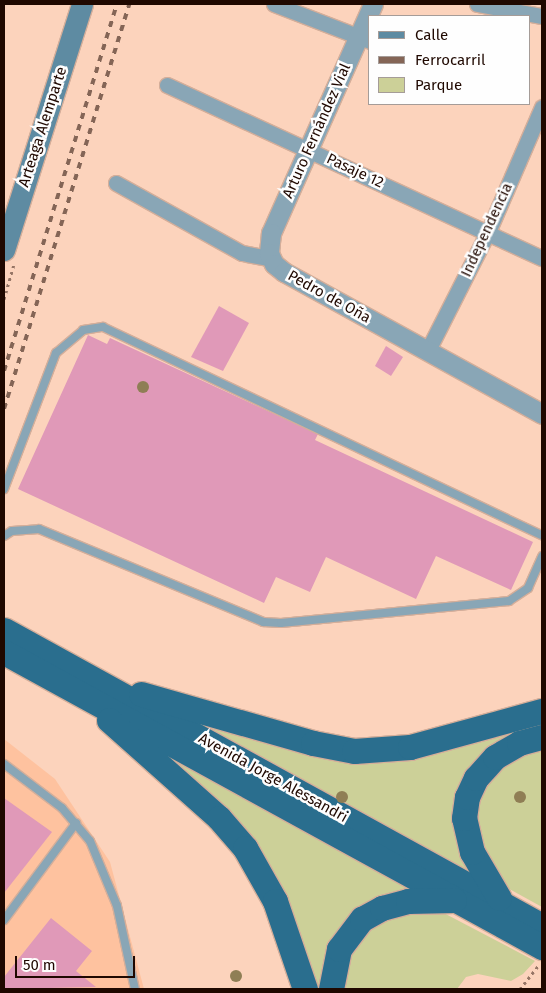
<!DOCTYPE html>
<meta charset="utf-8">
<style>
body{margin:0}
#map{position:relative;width:546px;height:993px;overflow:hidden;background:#fcd3bc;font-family:"Fira Sans",sans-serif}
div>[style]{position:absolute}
.built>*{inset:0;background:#fec29f}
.green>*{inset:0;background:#ccd098}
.building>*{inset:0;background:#e099b8}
.path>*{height:3px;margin-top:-1.5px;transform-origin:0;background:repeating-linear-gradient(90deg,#967565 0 2.5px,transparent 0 6.5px)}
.roads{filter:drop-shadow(1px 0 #d4ae9a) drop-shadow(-1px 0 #d4ae9a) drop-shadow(0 1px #d4ae9a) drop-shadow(0 -1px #d4ae9a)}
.service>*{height:8px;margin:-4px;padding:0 4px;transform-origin:4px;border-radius:4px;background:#89a6b6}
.minor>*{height:15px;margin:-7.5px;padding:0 7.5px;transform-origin:7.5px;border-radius:7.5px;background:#89a6b6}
.tertiary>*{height:19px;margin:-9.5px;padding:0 9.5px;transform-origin:9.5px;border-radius:9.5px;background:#89a6b6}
.secondary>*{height:21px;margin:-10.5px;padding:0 10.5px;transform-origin:10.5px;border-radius:10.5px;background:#5e8ba2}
.trunk>*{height:25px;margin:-12.5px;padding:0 12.5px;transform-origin:12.5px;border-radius:12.5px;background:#2a6e8e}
.rail>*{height:4px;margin-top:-2px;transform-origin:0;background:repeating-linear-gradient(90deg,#846556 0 6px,transparent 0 12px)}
.trees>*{width:12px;height:12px;margin:-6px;border-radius:50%;background:#8f7e55}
span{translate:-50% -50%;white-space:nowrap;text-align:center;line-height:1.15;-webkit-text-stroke:5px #fefefe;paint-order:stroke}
.street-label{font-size:15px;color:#1f0800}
.frame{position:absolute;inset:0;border:5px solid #1f0800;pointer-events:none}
.legend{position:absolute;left:368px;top:15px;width:162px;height:90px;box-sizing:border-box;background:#fefefe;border:1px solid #a59c98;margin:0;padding:6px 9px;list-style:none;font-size:15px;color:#1f0800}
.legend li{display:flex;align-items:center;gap:10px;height:25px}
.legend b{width:25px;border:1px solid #a59c98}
.scale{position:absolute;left:15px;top:956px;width:120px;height:22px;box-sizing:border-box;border:2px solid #1f0800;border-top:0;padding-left:6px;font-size:15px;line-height:18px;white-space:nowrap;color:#1f0800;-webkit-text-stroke:4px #fefefe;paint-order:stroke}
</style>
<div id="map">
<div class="built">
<i style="clip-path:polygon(4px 739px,55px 779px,110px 862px,144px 989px,4px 989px)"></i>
</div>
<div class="green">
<i style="clip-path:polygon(189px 717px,365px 762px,405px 760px,542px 721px,542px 728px,469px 770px,477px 879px)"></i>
<i style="clip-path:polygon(542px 745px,542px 907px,502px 885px,475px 840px,478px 794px,501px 763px)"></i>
<i style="clip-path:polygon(166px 755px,416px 892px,388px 896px,322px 989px,313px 989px,287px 913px)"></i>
<i style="clip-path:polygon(438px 910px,535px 961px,523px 974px,511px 981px,478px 974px,466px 977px,457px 989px,338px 989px,339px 969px,379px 916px)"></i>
</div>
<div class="building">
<i style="clip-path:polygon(219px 306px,249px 323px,223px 371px,191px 357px)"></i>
<i style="clip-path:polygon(88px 335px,107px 344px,110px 338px,318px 434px,315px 440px,533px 542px,511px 590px,436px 556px,416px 599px,326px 557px,310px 592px,276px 577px,264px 603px,18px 489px)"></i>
<i style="clip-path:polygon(386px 346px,403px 357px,391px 376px,375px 366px)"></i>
<i style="clip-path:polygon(4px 798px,52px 832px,4px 893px)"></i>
<i style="clip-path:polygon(51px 918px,92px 951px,76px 971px,96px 987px,4px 989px,4px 977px)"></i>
</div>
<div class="path">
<i style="left:4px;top:299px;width:35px;rotate:-74deg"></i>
<i style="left:520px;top:989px;width:31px;rotate:-52deg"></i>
</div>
<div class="roads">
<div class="service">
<i style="left:4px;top:489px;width:146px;rotate:-69.1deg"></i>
<i style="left:56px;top:353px;width:35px;rotate:-40deg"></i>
<i style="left:83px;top:330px;width:20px;rotate:-9deg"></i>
<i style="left:103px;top:327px;width:486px;rotate:25.4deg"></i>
<i style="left:4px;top:536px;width:9px;rotate:-32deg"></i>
<i style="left:12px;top:531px;width:27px;rotate:-4deg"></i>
<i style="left:39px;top:529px;width:243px;rotate:22.5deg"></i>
<i style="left:263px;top:622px;width:18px;rotate:3deg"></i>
<i style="left:281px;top:623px;width:229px;rotate:-5.5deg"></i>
<i style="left:509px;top:601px;width:23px;rotate:-34deg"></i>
<i style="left:528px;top:588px;width:35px;rotate:-66deg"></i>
<i style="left:4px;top:764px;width:73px;rotate:37.2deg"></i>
<i style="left:62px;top:808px;width:43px;rotate:49.7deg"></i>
<i style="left:90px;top:841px;width:70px;rotate:67.4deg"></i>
<i style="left:117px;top:906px;width:85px;rotate:77.8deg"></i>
<i style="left:4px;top:920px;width:121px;rotate:-53.4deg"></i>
</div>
<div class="minor">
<i style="left:274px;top:4px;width:103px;rotate:21.1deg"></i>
<i style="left:477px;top:4px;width:66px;rotate:10.5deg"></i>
<i style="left:167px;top:85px;width:413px;rotate:24.8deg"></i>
<i style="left:116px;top:183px;width:144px;rotate:29.1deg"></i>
<i style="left:242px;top:253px;width:31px;rotate:11deg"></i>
<i style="left:427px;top:352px;width:135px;rotate:-63.1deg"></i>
<i style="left:488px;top:232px;width:136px;rotate:-66.6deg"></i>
</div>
<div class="tertiary">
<i style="left:373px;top:4px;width:251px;rotate:114deg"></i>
<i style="left:271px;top:233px;width:20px;rotate:96deg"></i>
<i style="left:269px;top:253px;width:12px;rotate:66deg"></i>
<i style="left:274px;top:264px;width:13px;rotate:39deg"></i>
<i style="left:284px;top:272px;width:294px;rotate:28.8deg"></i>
</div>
<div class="secondary">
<i style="left:4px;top:250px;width:258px;rotate:-72.4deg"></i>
</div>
<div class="trunk">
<i style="left:4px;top:630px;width:614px;rotate:28.82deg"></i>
<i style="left:4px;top:652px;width:614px;rotate:28.74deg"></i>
<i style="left:141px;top:694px;width:179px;rotate:15.9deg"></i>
<i style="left:313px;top:743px;width:42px;rotate:11deg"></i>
<i style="left:354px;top:751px;width:56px;rotate:-4.1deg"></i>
<i style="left:410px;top:747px;width:137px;rotate:-15.3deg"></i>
<i style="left:109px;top:720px;width:147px;rotate:41.7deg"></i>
<i style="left:219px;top:818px;width:40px;rotate:49deg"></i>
<i style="left:245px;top:848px;width:61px;rotate:60.5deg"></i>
<i style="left:275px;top:901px;width:93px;rotate:71.2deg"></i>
<i style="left:499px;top:898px;width:53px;rotate:-120.4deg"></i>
<i style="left:472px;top:852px;width:35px;rotate:-103deg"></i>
<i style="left:464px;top:818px;width:21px;rotate:-82deg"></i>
<i style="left:467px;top:797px;width:21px;rotate:-65deg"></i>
<i style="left:476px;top:778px;width:28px;rotate:-48deg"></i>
<i style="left:495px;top:757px;width:28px;rotate:-30deg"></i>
<i style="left:519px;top:743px;width:24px;rotate:-15deg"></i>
<i style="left:331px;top:989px;width:41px;rotate:-78.7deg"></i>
<i style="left:339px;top:949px;width:38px;rotate:-53deg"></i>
<i style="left:362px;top:919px;width:23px;rotate:-29deg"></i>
<i style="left:382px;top:908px;width:27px;rotate:-15deg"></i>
<i style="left:408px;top:901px;width:46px;rotate:-1.2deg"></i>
</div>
</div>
<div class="rail">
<i style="left:4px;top:371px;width:384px;rotate:-72.9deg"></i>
<i style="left:4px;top:409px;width:424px;rotate:-72.8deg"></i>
</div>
<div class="trees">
<i style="left:143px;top:387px"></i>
<i style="left:342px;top:797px"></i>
<i style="left:520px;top:797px"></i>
<i style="left:236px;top:976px"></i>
</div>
<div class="street-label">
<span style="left:43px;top:127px;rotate:-72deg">Arteaga Alemparte</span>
<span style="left:317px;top:131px;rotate:-66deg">Arturo Fernández Vial</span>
<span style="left:355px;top:171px;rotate:25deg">Pasaje 12</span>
<span style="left:487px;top:230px;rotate:-65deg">Independencia</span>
<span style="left:329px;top:297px;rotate:29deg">Pedro de Oña</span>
<span style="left:273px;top:778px;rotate:29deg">Avenida Jorge Alessandri</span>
</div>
<div class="frame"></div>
<ul class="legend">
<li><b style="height:6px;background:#5e8ba2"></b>Calle</li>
<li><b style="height:6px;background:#846556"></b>Ferrocarril</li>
<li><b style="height:14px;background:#ccd098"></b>Parque</li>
</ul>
<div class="scale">50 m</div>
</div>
